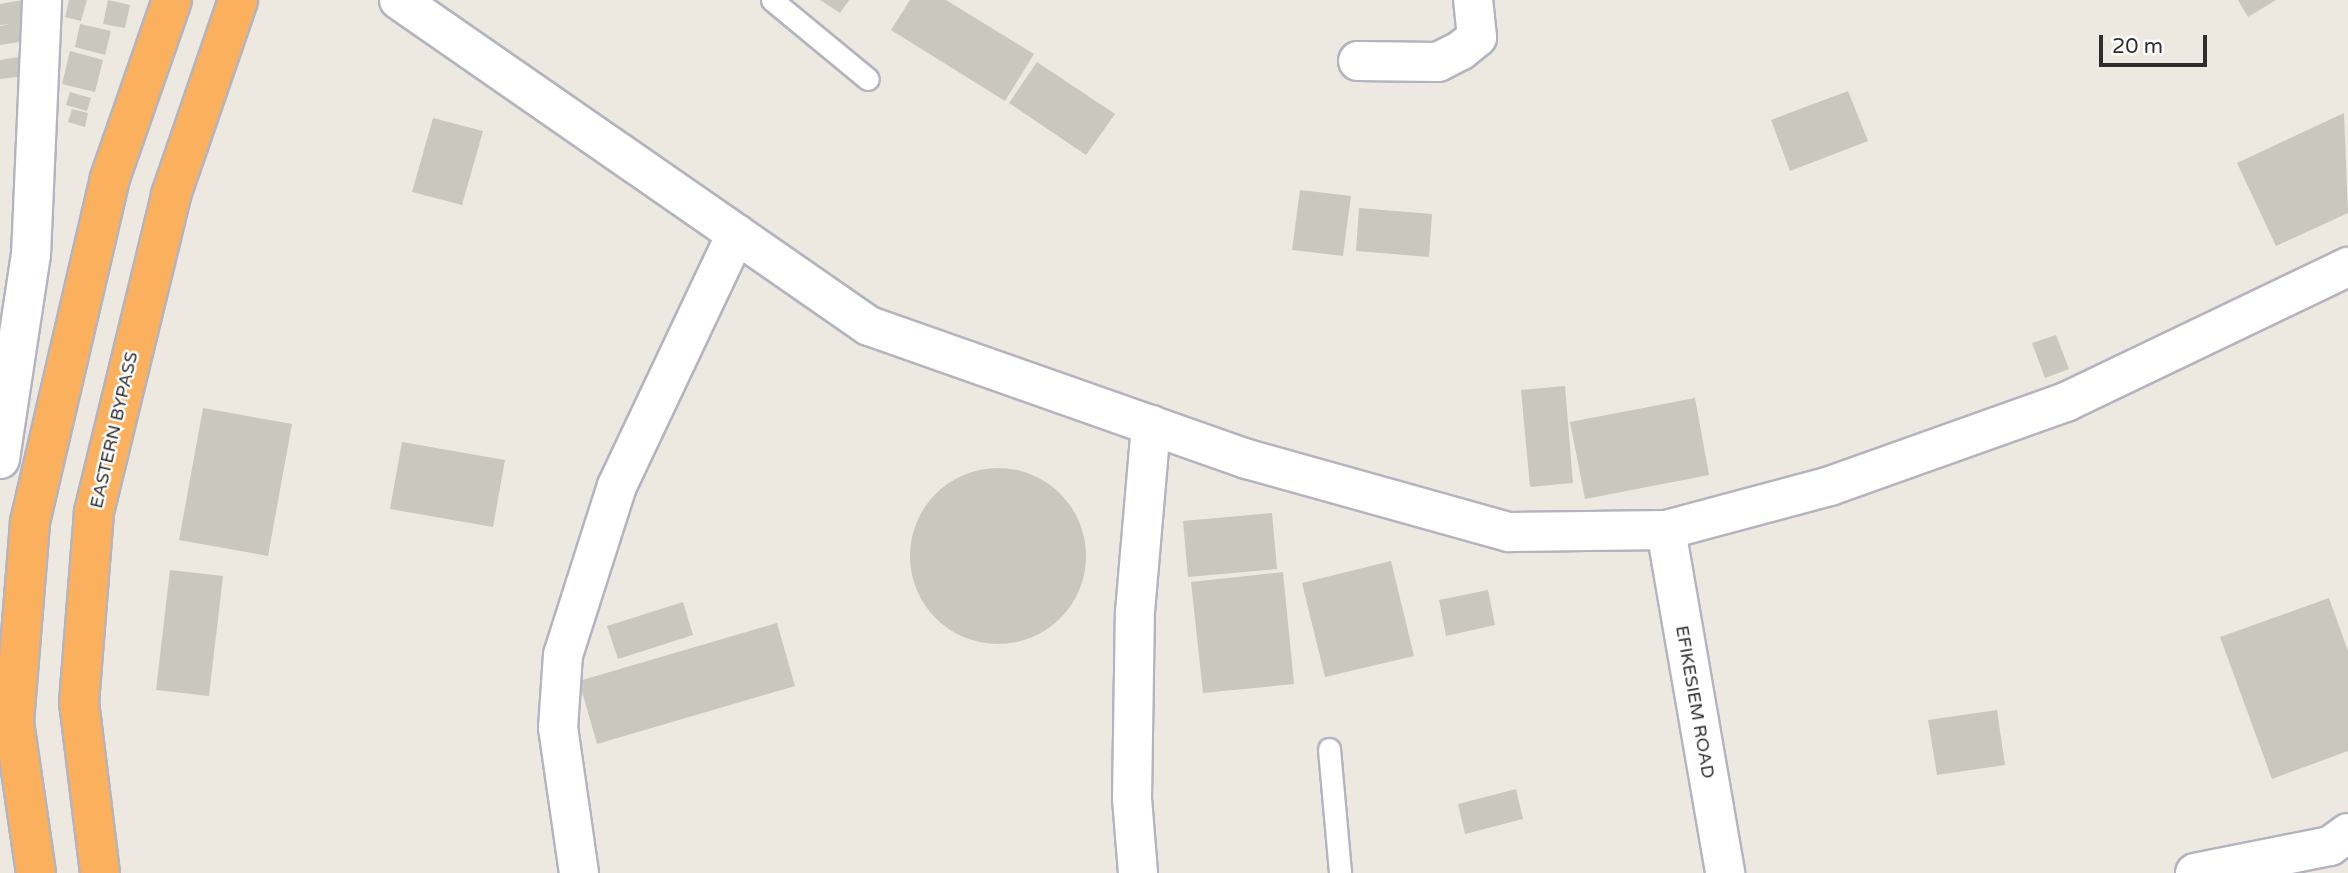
<!DOCTYPE html>
<style>
body{margin:0}
#map{position:relative;width:2348px;height:873px;overflow:hidden;background:#eee9e0;font-family:"Varela Round",sans-serif}
div>[style]{position:absolute}
.building>*{inset:0;background:#cac7be}
.round{border-radius:50%}
.roads{filter:drop-shadow(2px 0 #b3b4c0) drop-shadow(-2px 0 #b3b4c0) drop-shadow(0 2px #b3b4c0) drop-shadow(0 -2px #b3b4c0)}
.lane>*{height:21px;margin:-10.5px;padding:0 10.5px;transform-origin:10.5px;border-radius:10.5px;background:#fff}
.street>*{height:38px;margin:-19px;padding:0 19px;transform-origin:19px;border-radius:19px;background:#fff}
.highway>*{height:38px;margin:-19px;padding:0 19px;transform-origin:19px;border-radius:19px;background:#fbb05d}
span{translate:-50% -50%;white-space:nowrap;text-align:center;line-height:1.15;-webkit-text-stroke:5px #fff;paint-order:stroke}
.street-label{font-size:18px;color:#2d2d2d}
.scale{position:absolute;left:2099px;top:35px;width:108px;height:32px;box-sizing:border-box;border:4px solid #2d2d2d;border-top:0;padding-left:9px;font-size:21px;line-height:24px;white-space:nowrap;color:#2d2d2d;-webkit-text-stroke:5px #fff;paint-order:stroke}
</style>
<div id="map">
<div class="building">
<i style="clip-path:polygon(22px 0,26px 41px,0 45px,0 26px,11px 24px,0 25px,0 4px)"></i>
<i style="clip-path:polygon(69px 0,87px 0,81px 21px,65px 17px)"></i>
<i style="clip-path:polygon(108px 0,130px 5px,125px 28px,103px 24px)"></i>
<i style="clip-path:polygon(820px 0,849px 0,840px 13px)"></i>
<i style="clip-path:polygon(910px 0,946px 0,1034px 54px,1005px 101px,891px 30px)"></i>
<i style="clip-path:polygon(2238px 0,2276px 0,2248px 17px)"></i>
<i style="clip-path:polygon(80px 24px,111px 31px,105px 55px,75px 47px)"></i>
<i style="clip-path:polygon(70px 51px,103px 60px,95px 92px,62px 84px)"></i>
<i style="clip-path:polygon(24px 56px,26px 76px,0 79px,0 60px)"></i>
<i style="clip-path:polygon(1037px 62px,1115px 114px,1086px 155px,1009px 103px)"></i>
<i style="clip-path:polygon(1848px 91px,1868px 141px,1790px 171px,1771px 120px)"></i>
<i style="clip-path:polygon(70px 92px,91px 98px,87px 111px,66px 105px)"></i>
<i style="clip-path:polygon(72px 109px,88px 113px,85px 127px,68px 122px)"></i>
<i style="clip-path:polygon(2344px 113px,2348px 213px,2276px 246px,2237px 163px)"></i>
<i style="clip-path:polygon(433px 118px,483px 131px,462px 205px,412px 192px)"></i>
<i style="clip-path:polygon(1300px 190px,1351px 196px,1343px 256px,1292px 250px)"></i>
<i style="clip-path:polygon(1359px 208px,1432px 214px,1429px 257px,1356px 251px)"></i>
<i style="clip-path:polygon(2056px 335px,2069px 369px,2045px 378px,2032px 343px)"></i>
<i style="clip-path:polygon(1565px 386px,1573px 483px,1530px 487px,1521px 390px)"></i>
<i style="clip-path:polygon(1695px 398px,1709px 475px,1585px 499px,1570px 422px)"></i>
<i style="clip-path:polygon(203px 408px,292px 424px,268px 556px,179px 540px)"></i>
<i style="clip-path:polygon(402px 442px,505px 460px,493px 527px,390px 509px)"></i>
<i class="round" style="left:910px;top:468px;width:176px;height:176px"></i>
<i style="clip-path:polygon(1272px 513px,1277px 569px,1188px 577px,1183px 521px)"></i>
<i style="clip-path:polygon(1391px 561px,1414px 656px,1325px 677px,1302px 583px)"></i>
<i style="clip-path:polygon(170px 570px,223px 576px,209px 696px,156px 690px)"></i>
<i style="clip-path:polygon(1283px 572px,1294px 684px,1203px 693px,1191px 582px)"></i>
<i style="clip-path:polygon(1488px 590px,1495px 625px,1446px 636px,1439px 600px)"></i>
<i style="clip-path:polygon(2329px 598px,2348px 651px,2348px 751px,2272px 779px,2220px 637px)"></i>
<i style="clip-path:polygon(683px 602px,693px 635px,618px 659px,607px 626px)"></i>
<i style="clip-path:polygon(777px 623px,795px 686px,597px 744px,579px 681px)"></i>
<i style="clip-path:polygon(1997px 710px,2005px 765px,1937px 775px,1928px 720px)"></i>
<i style="clip-path:polygon(1516px 789px,1523px 819px,1465px 834px,1458px 804px)"></i>
</div>
<div class="roads">
<div class="lane">
<i style="left:772px;top:0;width:124px;rotate:39.5deg"></i>
<i style="left:1329px;top:749px;width:124px;rotate:84.9deg"></i>
</div>
<div class="street">
<i style="left:399px;top:0;width:572px;rotate:34.75deg"></i>
<i style="left:869px;top:326px;width:401px;rotate:19.4deg"></i>
<i style="left:1247px;top:459px;width:272px;rotate:15.6deg"></i>
<i style="left:1509px;top:532px;width:157px;rotate:-0.7deg"></i>
<i style="left:1666px;top:530px;width:170px;rotate:-15deg"></i>
<i style="left:1830px;top:486px;width:251px;rotate:-19.6deg"></i>
<i style="left:2066px;top:402px;width:313px;rotate:-25.6deg"></i>
<i style="left:1358px;top:61px;width:80px;rotate:0.7deg"></i>
<i style="left:1438px;top:62px;width:25px;rotate:-27deg"></i>
<i style="left:1460px;top:51px;width:22px;rotate:-39deg"></i>
<i style="left:1477px;top:37px;width:37px;rotate:-96deg"></i>
<i style="left:0;top:459px;width:206px;rotate:-81.4deg"></i>
<i style="left:31px;top:255px;width:255px;rotate:-87.5deg"></i>
<i style="left:1666px;top:530px;width:348px;rotate:80.2deg"></i>
<i style="left:579px;top:873px;width:147px;rotate:-98.2deg"></i>
<i style="left:558px;top:728px;width:73px;rotate:-86.1deg"></i>
<i style="left:563px;top:655px;width:177px;rotate:-72.3deg"></i>
<i style="left:617px;top:486px;width:279px;rotate:-64.7deg"></i>
<i style="left:1138px;top:873px;width:75px;rotate:-94.6deg"></i>
<i style="left:1132px;top:798px;width:186px;rotate:-89.1deg"></i>
<i style="left:1135px;top:612px;width:188px;rotate:-85.1deg"></i>
<i style="left:2195px;top:873px;width:138px;rotate:-11.3deg"></i>
<i style="left:2330px;top:846px;width:22px;rotate:-36deg"></i>
</div>
<div class="highway">
<i style="left:36px;top:873px;width:153px;rotate:-98.3deg"></i>
<i style="left:14px;top:722px;width:201px;rotate:-85.4deg"></i>
<i style="left:30px;top:522px;width:353px;rotate:-76.9deg"></i>
<i style="left:110px;top:178px;width:188px;rotate:-70.8deg"></i>
<i style="left:100px;top:873px;width:171px;rotate:-97deg"></i>
<i style="left:79px;top:703px;width:192px;rotate:-85.5deg"></i>
<i style="left:94px;top:512px;width:326px;rotate:-76.3deg"></i>
<i style="left:171px;top:195px;width:206px;rotate:-71deg"></i>
</div>
</div>
<div class="street-label">
<span style="left:114px;top:430px;rotate:-77deg">EASTERN BYPASS</span>
<span style="left:1695px;top:702px;rotate:80deg">EFIKESIEM ROAD</span>
</div>
<div class="scale">20 m</div>
</div>
